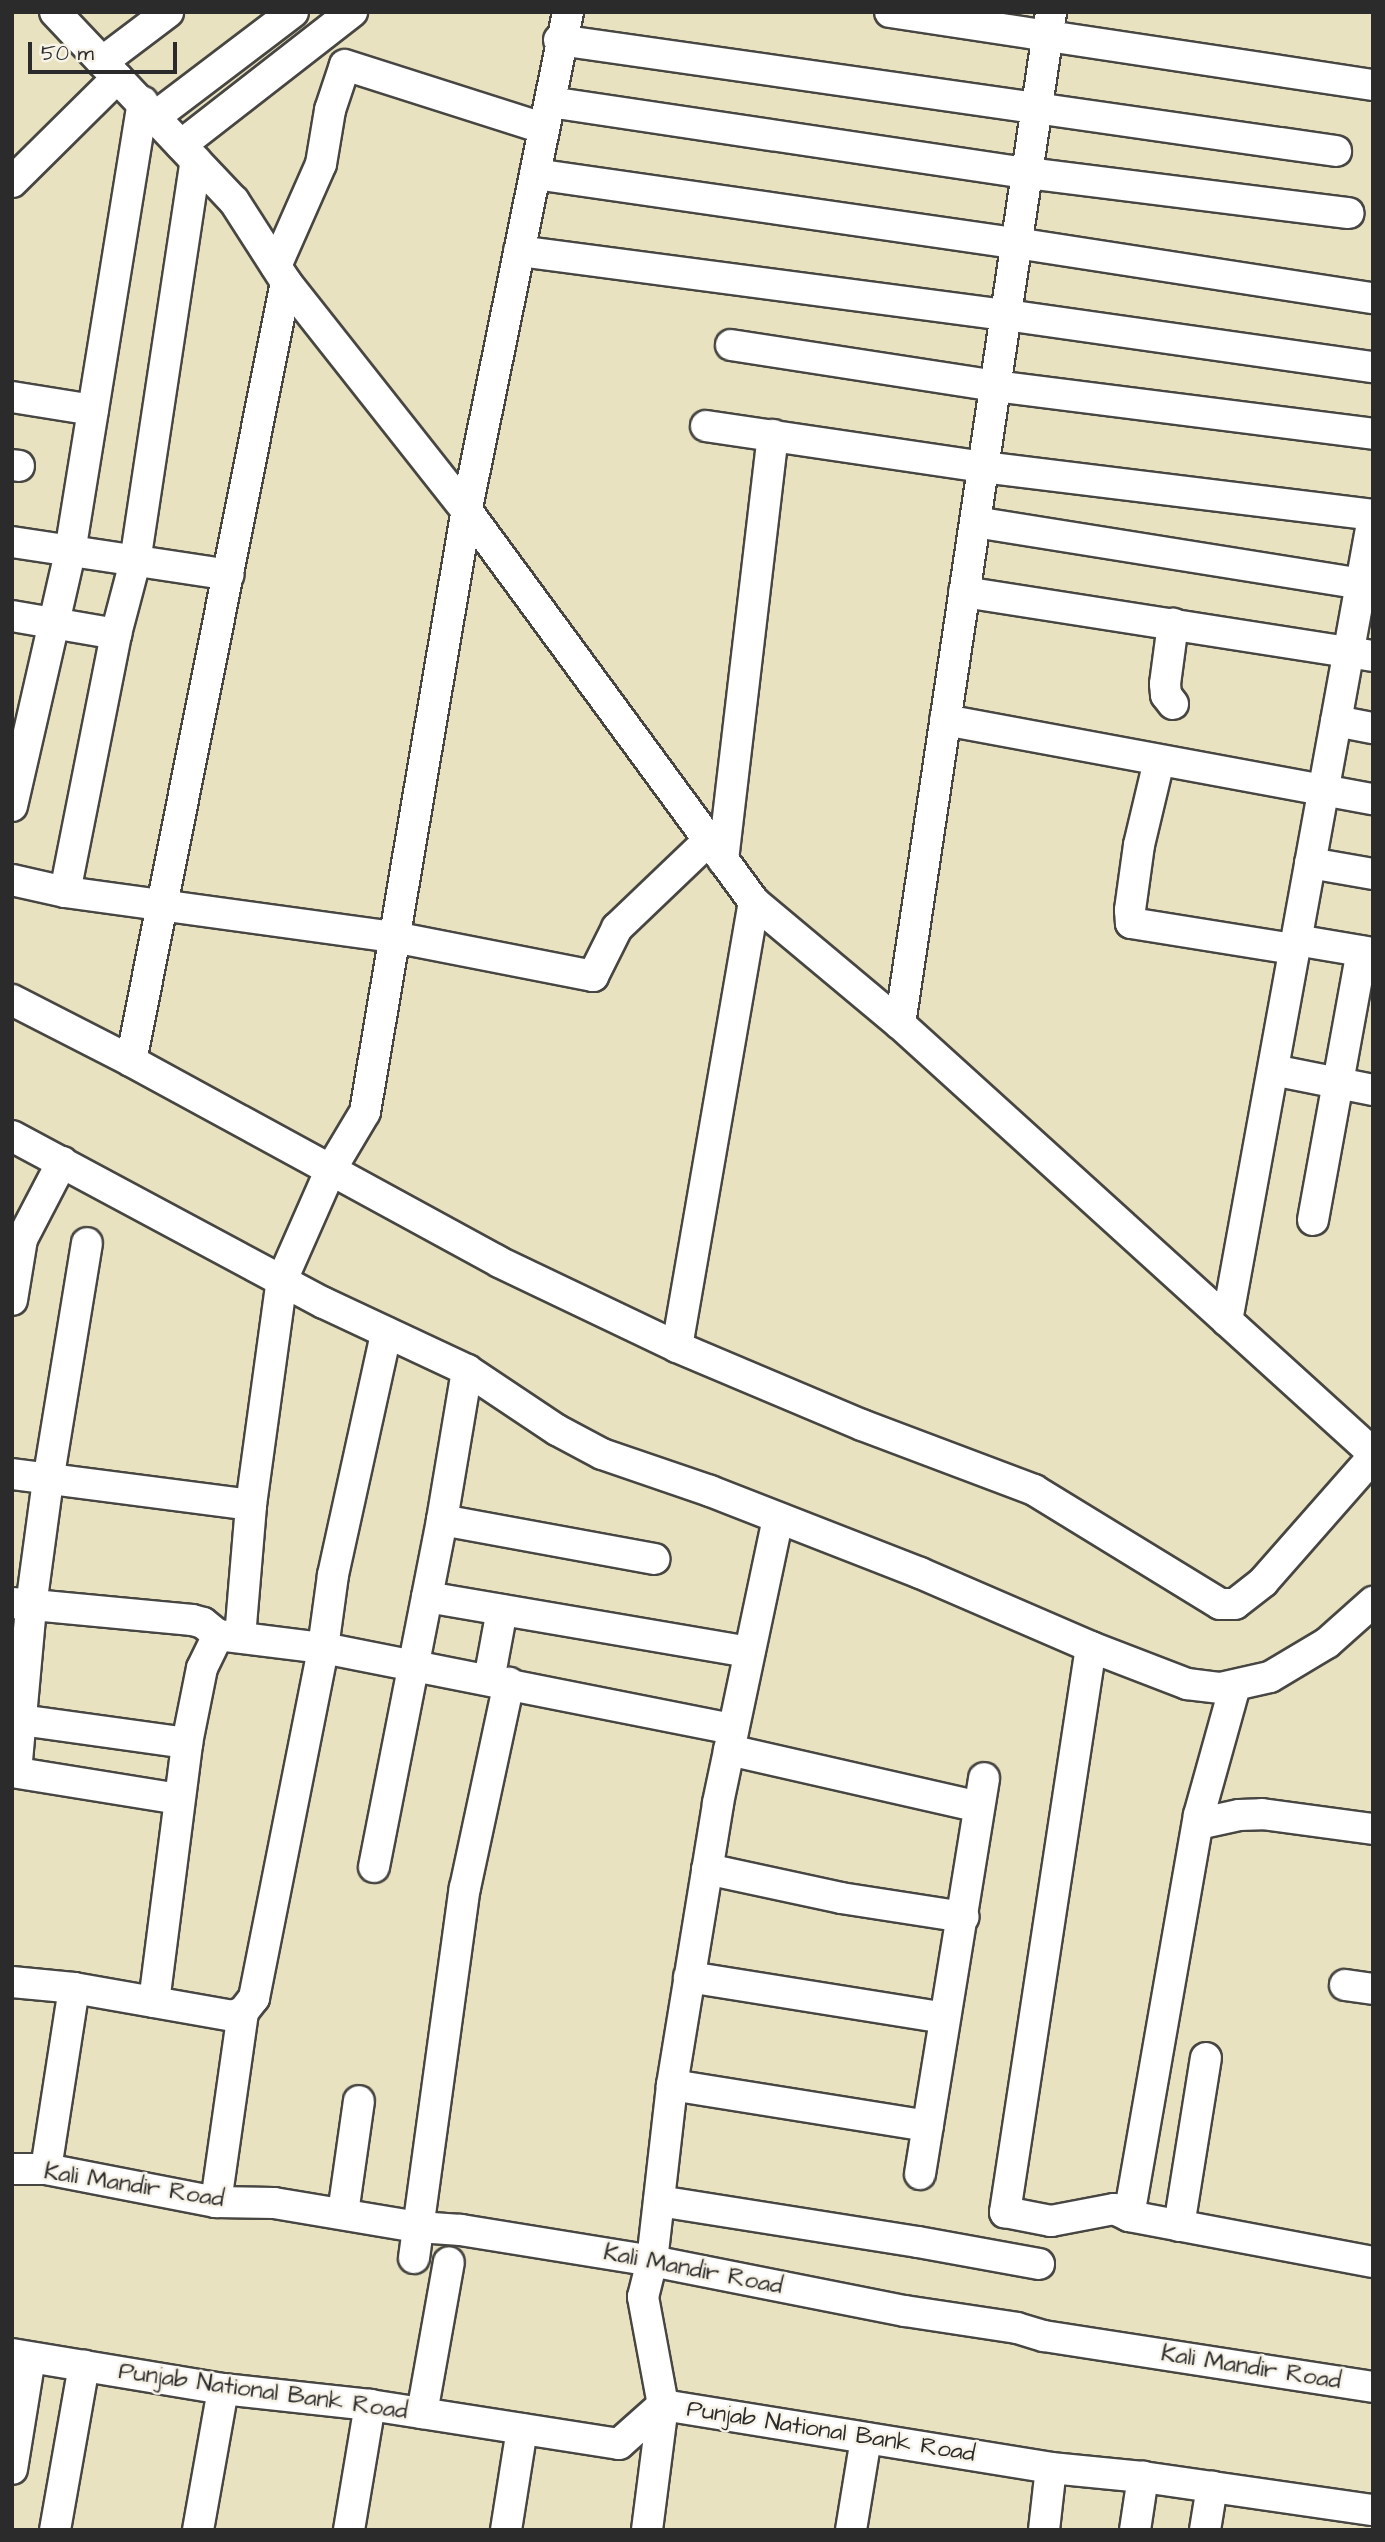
<!DOCTYPE html>
<style>
body{margin:0}
#map{position:relative;width:1385px;height:2542px;overflow:hidden;background:#e8e2c1;font-family:"Architects Daughter",sans-serif}
div>[style]{position:absolute}
.roads{filter:drop-shadow(2px 0 #474642) drop-shadow(-2px 0 #474642) drop-shadow(0 2px #474642) drop-shadow(0 -2px #474642)}
.minor>*{height:30px;margin:-15px;padding:0 15px;transform-origin:15px;border-radius:15px;background:#fff}
span{translate:-50% -50%;white-space:nowrap;text-align:center;line-height:1.15;-webkit-text-stroke:5px #f7f3e8;paint-order:stroke}
.street-label{font-size:24px;color:#2b2b2b}
.frame{position:absolute;inset:0;border:14px solid #2b2b2b;pointer-events:none}
.scale{position:absolute;left:28px;top:42px;width:149px;height:32px;box-sizing:border-box;border:4px solid #2b2b2b;border-top:0;padding-left:9px;font-size:21px;line-height:24px;white-space:nowrap;color:#2b2b2b;-webkit-text-stroke:5px #f7f3e8;paint-order:stroke}
</style>
<div id="map">
<div class="roads">
<div class="minor">
<i style="left:55px;top:12px;width:260px;rotate:46.6deg"></i>
<i style="left:234px;top:201px;width:96px;rotate:57.3deg"></i>
<i style="left:286px;top:282px;width:292px;rotate:51.7deg"></i>
<i style="left:467px;top:511px;width:485px;rotate:53.7deg"></i>
<i style="left:754px;top:902px;width:190px;rotate:39.9deg"></i>
<i style="left:900px;top:1024px;width:639px;rotate:42.21deg"></i>
<i style="left:890px;top:12px;width:488px;rotate:8.6deg"></i>
<i style="left:559px;top:40px;width:785px;rotate:8.13deg"></i>
<i style="left:102px;top:62px;width:83px;rotate:-37.1deg"></i>
<i style="left:550px;top:102px;width:482px;rotate:8.5deg"></i>
<i style="left:1027px;top:173px;width:324px;rotate:7.1deg"></i>
<i style="left:156px;top:116px;width:172px;rotate:-37.2deg"></i>
<i style="left:181px;top:145px;width:217px;rotate:-37.9deg"></i>
<i style="left:535px;top:174px;width:486px;rotate:8.2deg"></i>
<i style="left:1016px;top:243px;width:361px;rotate:8.8deg"></i>
<i style="left:12px;top:182px;width:148px;rotate:-44.7deg"></i>
<i style="left:519px;top:251px;width:491px;rotate:7.5deg"></i>
<i style="left:1006px;top:315px;width:371px;rotate:8.1deg"></i>
<i style="left:276px;top:266px;width:111px;rotate:-66.2deg"></i>
<i style="left:321px;top:164px;width:55px;rotate:-80.5deg"></i>
<i style="left:330px;top:110px;width:47px;rotate:-71.6deg"></i>
<i style="left:345px;top:65px;width:208px;rotate:17.7deg"></i>
<i style="left:731px;top:345px;width:267px;rotate:8.8deg"></i>
<i style="left:995px;top:386px;width:381px;rotate:7.2deg"></i>
<i style="left:12px;top:397px;width:82px;rotate:9.1deg"></i>
<i style="left:706px;top:426px;width:280px;rotate:8.4deg"></i>
<i style="left:983px;top:467px;width:393px;rotate:7deg"></i>
<i style="left:12px;top:465px;width:7px;rotate:8deg"></i>
<i style="left:975px;top:522px;width:403px;rotate:9.1deg"></i>
<i style="left:12px;top:542px;width:219px;rotate:8.6deg"></i>
<i style="left:964px;top:592px;width:414px;rotate:8.9deg"></i>
<i style="left:12px;top:616px;width:106px;rotate:9.8deg"></i>
<i style="left:1173px;top:704px;width:11px;rotate:-128deg"></i>
<i style="left:1166px;top:695px;width:11px;rotate:-95deg"></i>
<i style="left:1165px;top:684px;width:61px;rotate:-82.4deg"></i>
<i style="left:945px;top:720px;width:435px;rotate:10.5deg"></i>
<i style="left:1336px;top:721px;width:38px;rotate:11deg"></i>
<i style="left:1159px;top:761px;width:86px;rotate:103.4deg"></i>
<i style="left:1139px;top:845px;width:66px;rotate:97.9deg"></i>
<i style="left:1130px;top:910px;width:13px;rotate:86deg"></i>
<i style="left:1131px;top:923px;width:164px;rotate:9.1deg"></i>
<i style="left:1293px;top:949px;width:9px;rotate:-72deg"></i>
<i style="left:1296px;top:940px;width:78px;rotate:9.6deg"></i>
<i style="left:12px;top:806px;width:261px;rotate:-77.1deg"></i>
<i style="left:70px;top:552px;width:456px;rotate:-80.8deg"></i>
<i style="left:723px;top:860px;width:428px;rotate:-83.3deg"></i>
<i style="left:1310px;top:863px;width:64px;rotate:9.9deg"></i>
<i style="left:12px;top:880px;width:54px;rotate:12.8deg"></i>
<i style="left:65px;top:892px;width:332px;rotate:7.8deg"></i>
<i style="left:394px;top:937px;width:203px;rotate:11.1deg"></i>
<i style="left:593px;top:976px;width:54px;rotate:-63.4deg"></i>
<i style="left:617px;top:928px;width:127px;rotate:-43.7deg"></i>
<i style="left:65px;top:892px;width:263px;rotate:-78.8deg"></i>
<i style="left:116px;top:634px;width:74px;rotate:-75.2deg"></i>
<i style="left:135px;top:562px;width:406px;rotate:-81.4deg"></i>
<i style="left:12px;top:1000px;width:134px;rotate:27.1deg"></i>
<i style="left:131px;top:1061px;width:419px;rotate:28.6deg"></i>
<i style="left:499px;top:1262px;width:197px;rotate:25.5deg"></i>
<i style="left:677px;top:1347px;width:201px;rotate:22.9deg"></i>
<i style="left:862px;top:1425px;width:184px;rotate:20.7deg"></i>
<i style="left:1034px;top:1490px;width:218px;rotate:31.5deg"></i>
<i style="left:1220px;top:1604px;width:15px"></i>
<i style="left:1235px;top:1604px;width:36px;rotate:-38deg"></i>
<i style="left:1263px;top:1582px;width:167px;rotate:-48.7deg"></i>
<i style="left:900px;top:1024px;width:1023px;rotate:-81.51deg"></i>
<i style="left:131px;top:1061px;width:794px;rotate:-78.75deg"></i>
<i style="left:1273px;top:1070px;width:102px;rotate:11.3deg"></i>
<i style="left:12px;top:1136px;width:354px;rotate:28.2deg"></i>
<i style="left:324px;top:1303px;width:158px;rotate:25.1deg"></i>
<i style="left:467px;top:1370px;width:108px;rotate:33.7deg"></i>
<i style="left:557px;top:1430px;width:51px;rotate:28.1deg"></i>
<i style="left:602px;top:1454px;width:114px;rotate:18.9deg"></i>
<i style="left:710px;top:1491px;width:225px;rotate:21.3deg"></i>
<i style="left:920px;top:1573px;width:186px;rotate:23.4deg"></i>
<i style="left:1091px;top:1647px;width:103px;rotate:21.1deg"></i>
<i style="left:1187px;top:1684px;width:34px;rotate:7deg"></i>
<i style="left:1221px;top:1688px;width:50px;rotate:-12.7deg"></i>
<i style="left:1270px;top:1677px;width:66px;rotate:-30.8deg"></i>
<i style="left:1327px;top:1643px;width:62px;rotate:-41.7deg"></i>
<i style="left:1313px;top:1220px;width:273px;rotate:-79.7deg"></i>
<i style="left:12px;top:1300px;width:62px;rotate:-80.7deg"></i>
<i style="left:22px;top:1239px;width:87px;rotate:-62.5deg"></i>
<i style="left:1227px;top:1321px;width:816px;rotate:-79.7deg"></i>
<i style="left:677px;top:1347px;width:452px;rotate:-80.2deg"></i>
<i style="left:12px;top:1474px;width:241px;rotate:7.4deg"></i>
<i style="left:442px;top:1520px;width:216px;rotate:10.4deg"></i>
<i style="left:427px;top:1597px;width:327px;rotate:9.7deg"></i>
<i style="left:12px;top:1603px;width:181px;rotate:5.4deg"></i>
<i style="left:192px;top:1620px;width:11px;rotate:15deg"></i>
<i style="left:203px;top:1623px;width:19px;rotate:39deg"></i>
<i style="left:218px;top:1635px;width:106px;rotate:7.1deg"></i>
<i style="left:323px;top:1648px;width:418px;rotate:11.2deg"></i>
<i style="left:240px;top:1637px;width:132px;rotate:-85.2deg"></i>
<i style="left:251px;top:1505px;width:227px;rotate:-82.2deg"></i>
<i style="left:282px;top:1280px;width:121px;rotate:-66.2deg"></i>
<i style="left:331px;top:1169px;width:66px;rotate:-59.2deg"></i>
<i style="left:365px;top:1112px;width:618px;rotate:-80.4deg"></i>
<i style="left:468px;top:503px;width:501px;rotate:-78.49deg"></i>
<i style="left:1091px;top:1647px;width:572px;rotate:98.65deg"></i>
<i style="left:1005px;top:2212px;width:47px;rotate:11.1deg"></i>
<i style="left:1051px;top:2221px;width:64px;rotate:-10.8deg"></i>
<i style="left:1114px;top:2209px;width:17px;rotate:25deg"></i>
<i style="left:1129px;top:2216px;width:248px;rotate:10.7deg"></i>
<i style="left:489px;top:1680px;width:71px;rotate:-79.5deg"></i>
<i style="left:21px;top:1720px;width:168px;rotate:7.9deg"></i>
<i style="left:729px;top:1750px;width:256px;rotate:12.8deg"></i>
<i style="left:12px;top:1772px;width:169px;rotate:9.2deg"></i>
<i style="left:16px;top:1772px;width:167px;rotate:-84.8deg"></i>
<i style="left:31px;top:1606px;width:126px;rotate:-82.3deg"></i>
<i style="left:48px;top:1481px;width:241px;rotate:-80.7deg"></i>
<i style="left:1198px;top:1824px;width:42px;rotate:-12.4deg"></i>
<i style="left:1239px;top:1815px;width:23px;rotate:-2deg"></i>
<i style="left:1262px;top:1814px;width:112px;rotate:7.7deg"></i>
<i style="left:374px;top:1867px;width:354px;rotate:-78.9deg"></i>
<i style="left:442px;top:1520px;width:152px;rotate:-80.5deg"></i>
<i style="left:707px;top:1869px;width:137px;rotate:12.2deg"></i>
<i style="left:841px;top:1898px;width:124px;rotate:8.8deg"></i>
<i style="left:689px;top:1977px;width:258px;rotate:9.1deg"></i>
<i style="left:12px;top:1982px;width:62px;rotate:5.5deg"></i>
<i style="left:74px;top:1988px;width:160px;rotate:10deg"></i>
<i style="left:232px;top:2016px;width:12px;rotate:-20deg"></i>
<i style="left:243px;top:2012px;width:18px;rotate:-52deg"></i>
<i style="left:254px;top:1998px;width:357px;rotate:-78.8deg"></i>
<i style="left:323px;top:1648px;width:74px;rotate:-82.2deg"></i>
<i style="left:333px;top:1575px;width:248px;rotate:-77.6deg"></i>
<i style="left:1345px;top:1985px;width:28px;rotate:8deg"></i>
<i style="left:154px;top:2002px;width:261px;rotate:-82.7deg"></i>
<i style="left:187px;top:1743px;width:76px;rotate:-78.7deg"></i>
<i style="left:202px;top:1668px;width:37px;rotate:-64deg"></i>
<i style="left:672px;top:2085px;width:259px;rotate:9.1deg"></i>
<i style="left:12px;top:2169px;width:34px"></i>
<i style="left:46px;top:2169px;width:173px;rotate:11deg"></i>
<i style="left:216px;top:2202px;width:58px;rotate:1deg"></i>
<i style="left:274px;top:2203px;width:146px;rotate:9.5deg"></i>
<i style="left:418px;top:2227px;width:43px;rotate:4deg"></i>
<i style="left:461px;top:2230px;width:193px;rotate:9.2deg"></i>
<i style="left:652px;top:2261px;width:258px;rotate:11.2deg"></i>
<i style="left:905px;top:2311px;width:113px;rotate:8.6deg"></i>
<i style="left:1017px;top:2328px;width:28px;rotate:17deg"></i>
<i style="left:1044px;top:2336px;width:333px;rotate:8.8deg"></i>
<i style="left:46px;top:2169px;width:183px;rotate:-81.2deg"></i>
<i style="left:920px;top:2174px;width:401px;rotate:-80.8deg"></i>
<i style="left:659px;top:2201px;width:262px;rotate:9deg"></i>
<i style="left:918px;top:2242px;width:123px;rotate:10.3deg"></i>
<i style="left:216px;top:2202px;width:192px;rotate:-81.9deg"></i>
<i style="left:343px;top:2213px;width:113px;rotate:-81.9deg"></i>
<i style="left:1129px;top:2216px;width:407px;rotate:-80.1deg"></i>
<i style="left:1199px;top:1815px;width:134px;rotate:-74.4deg"></i>
<i style="left:1179px;top:2226px;width:170px;rotate:-80.9deg"></i>
<i style="left:414px;top:2258px;width:373px;rotate:-82.2deg"></i>
<i style="left:465px;top:1888px;width:210px;rotate:-77.9deg"></i>
<i style="left:12px;top:2354px;width:214px;rotate:9.4deg"></i>
<i style="left:223px;top:2389px;width:148px;rotate:6.2deg"></i>
<i style="left:370px;top:2405px;width:252px;rotate:8.9deg"></i>
<i style="left:619px;top:2444px;width:59px;rotate:-41.6deg"></i>
<i style="left:663px;top:2405px;width:393px;rotate:9.2deg"></i>
<i style="left:1051px;top:2468px;width:92px;rotate:5.6deg"></i>
<i style="left:1143px;top:2477px;width:232px;rotate:8.2deg"></i>
<i style="left:422px;top:2413px;width:153px;rotate:-79.9deg"></i>
<i style="left:12px;top:2469px;width:112px;rotate:-80.8deg"></i>
<i style="left:55px;top:2530px;width:167px;rotate:-80deg"></i>
<i style="left:198px;top:2530px;width:143px;rotate:-79.9deg"></i>
<i style="left:349px;top:2530px;width:127px;rotate:-80.5deg"></i>
<i style="left:506px;top:2530px;width:102px;rotate:-81deg"></i>
<i style="left:647px;top:2530px;width:126px;rotate:-82.7deg"></i>
<i style="left:663px;top:2405px;width:110px;rotate:-100.5deg"></i>
<i style="left:643px;top:2297px;width:37px;rotate:-76deg"></i>
<i style="left:652px;top:2261px;width:177px;rotate:-83.5deg"></i>
<i style="left:672px;top:2085px;width:286px;rotate:-80.7deg"></i>
<i style="left:718px;top:1803px;width:291px;rotate:-78.1deg"></i>
<i style="left:851px;top:2530px;width:93px;rotate:-80.7deg"></i>
<i style="left:1044px;top:2530px;width:62px;rotate:-83.6deg"></i>
<i style="left:1135px;top:2530px;width:54px;rotate:-81.4deg"></i>
<i style="left:1205px;top:2530px;width:44px;rotate:-80.8deg"></i>
</div>
</div>
<div class="street-label">
<span style="left:134px;top:2186px;rotate:9deg">Kali Mandir Road</span>
<span style="left:693px;top:2270px;rotate:11deg">Kali Mandir Road</span>
<span style="left:1251px;top:2368px;rotate:9deg">Kali Mandir Road</span>
<span style="left:263px;top:2392px;rotate:8deg">Punjab National Bank Road</span>
<span style="left:831px;top:2432px;rotate:9deg">Punjab National Bank Road</span>
</div>
<div class="frame"></div>
<div class="scale">50 m</div>
</div>
